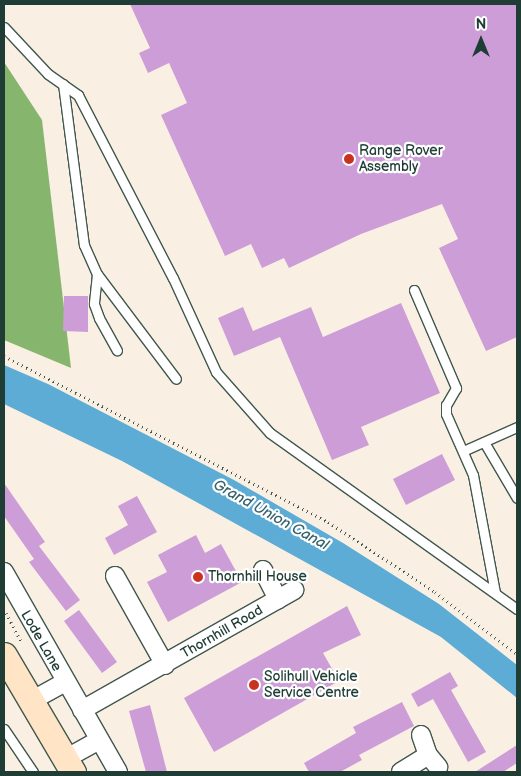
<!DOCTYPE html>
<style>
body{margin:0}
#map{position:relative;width:521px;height:776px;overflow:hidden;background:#f9efe2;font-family:"Balsamiq Sans",sans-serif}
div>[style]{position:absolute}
.forest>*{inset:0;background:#86b56e}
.water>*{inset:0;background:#5cacd6}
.building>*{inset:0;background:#cd9dd8}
.path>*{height:3px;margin-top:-1.5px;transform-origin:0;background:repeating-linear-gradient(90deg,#40584e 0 1px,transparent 0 5px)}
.roads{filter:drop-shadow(1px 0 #40584e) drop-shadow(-1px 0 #40584e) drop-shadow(0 1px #40584e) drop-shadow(0 -1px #40584e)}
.lane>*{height:9px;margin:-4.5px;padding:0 4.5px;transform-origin:4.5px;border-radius:4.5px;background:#fff}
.street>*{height:18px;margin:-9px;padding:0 9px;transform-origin:9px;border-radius:9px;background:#fff}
.secondary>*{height:25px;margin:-12.5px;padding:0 12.5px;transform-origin:12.5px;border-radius:12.5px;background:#ffe4c6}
.dots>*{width:14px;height:14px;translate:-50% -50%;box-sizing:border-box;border:2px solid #fff;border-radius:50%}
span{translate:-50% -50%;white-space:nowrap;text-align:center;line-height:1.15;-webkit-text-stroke:4.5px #fff;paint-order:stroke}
.poi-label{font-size:14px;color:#1f3d34}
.left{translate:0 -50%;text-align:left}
.street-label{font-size:14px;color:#1f3d34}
.water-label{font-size:15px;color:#34646d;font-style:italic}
.frame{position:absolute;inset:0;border:5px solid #1f3d34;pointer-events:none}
.north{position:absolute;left:456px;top:15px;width:50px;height:50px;-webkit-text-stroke:4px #fff;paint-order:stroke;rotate:0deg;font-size:14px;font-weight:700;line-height:20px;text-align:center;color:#1f3d34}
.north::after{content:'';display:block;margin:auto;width:18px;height:22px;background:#1f3d34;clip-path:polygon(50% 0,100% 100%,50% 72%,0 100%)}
</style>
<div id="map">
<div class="forest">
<i style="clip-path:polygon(4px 62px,42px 120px,71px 368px,4px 340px)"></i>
</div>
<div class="water">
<i style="clip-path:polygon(4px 365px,48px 384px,234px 480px,343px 543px,439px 604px,517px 665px,517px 698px,441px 637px,122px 461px,4px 404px)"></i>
</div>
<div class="building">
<i style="clip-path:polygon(130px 4px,517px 4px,517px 337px,486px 351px,439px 248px,458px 239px,442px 204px,361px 234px,289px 268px,284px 258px,262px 268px,251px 244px,225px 256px,161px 115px,187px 103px,169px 63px,148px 73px,139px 53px,150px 48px)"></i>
<i style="clip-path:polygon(64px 296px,88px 296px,88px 332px,63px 331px)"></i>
<i style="clip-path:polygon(401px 303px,440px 393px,361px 427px,369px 445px,332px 460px,280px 337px,234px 356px,218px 318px,243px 307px,253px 331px,311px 307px,323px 337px)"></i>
<i style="clip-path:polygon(442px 454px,455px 480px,406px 505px,393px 479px)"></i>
<i style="clip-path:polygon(4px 483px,45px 542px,39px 546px,80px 600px,66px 611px,29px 562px,34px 559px,4px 516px)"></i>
<i style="clip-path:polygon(137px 496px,157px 532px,114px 555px,105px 538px,128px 525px,118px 506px)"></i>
<i style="clip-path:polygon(196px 535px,205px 553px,221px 544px,242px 582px,168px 622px,147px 582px,167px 572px,158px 555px)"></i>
<i style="clip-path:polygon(347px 606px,361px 635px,323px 653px,339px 681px,214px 752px,184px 698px)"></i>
<i style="clip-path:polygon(79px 610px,117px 662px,102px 673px,64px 621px)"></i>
<i style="clip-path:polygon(450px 672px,458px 686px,451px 690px,486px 752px,468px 762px,433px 699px,418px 707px,411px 694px)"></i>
<i style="clip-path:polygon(402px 702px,414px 726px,359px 755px,362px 760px,340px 772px,309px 772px,304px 763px,356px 733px,353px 727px)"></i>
<i style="clip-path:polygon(150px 705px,167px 772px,146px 772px,129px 711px)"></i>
<i style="clip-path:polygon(517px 745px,517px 763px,503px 772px,475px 772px)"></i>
</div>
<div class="path">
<i style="left:4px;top:356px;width:364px;rotate:27.1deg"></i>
<i style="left:328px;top:522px;width:128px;rotate:33.2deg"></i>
<i style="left:435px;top:592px;width:103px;rotate:37.1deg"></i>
<i style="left:6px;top:613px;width:34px;rotate:62deg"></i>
</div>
<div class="roads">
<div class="lane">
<i style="left:4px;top:27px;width:64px;rotate:46.9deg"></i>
<i style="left:48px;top:74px;width:37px;rotate:35deg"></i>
<i style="left:78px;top:95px;width:206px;rotate:62.6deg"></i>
<i style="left:173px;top:278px;width:103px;rotate:65.4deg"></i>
<i style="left:216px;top:372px;width:81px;rotate:48.5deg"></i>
<i style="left:270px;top:433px;width:303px;rotate:35.5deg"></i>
<i style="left:63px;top:84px;width:162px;rotate:82.6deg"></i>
<i style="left:84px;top:245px;width:32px;rotate:66deg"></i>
<i style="left:97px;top:274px;width:131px;rotate:53deg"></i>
<i style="left:97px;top:274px;width:30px;rotate:96deg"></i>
<i style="left:94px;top:304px;width:15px;rotate:70deg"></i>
<i style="left:99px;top:318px;width:37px;rotate:61deg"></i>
<i style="left:414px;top:290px;width:107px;rotate:66.8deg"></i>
<i style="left:456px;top:388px;width:20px;rotate:120deg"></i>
<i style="left:446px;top:405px;width:9px;rotate:90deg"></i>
<i style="left:446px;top:414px;width:67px;rotate:66.1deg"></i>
<i style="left:473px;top:475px;width:120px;rotate:79.4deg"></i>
<i style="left:484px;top:442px;width:65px;rotate:59.5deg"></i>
<i style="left:463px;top:451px;width:59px;rotate:-24deg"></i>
<i style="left:4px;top:729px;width:52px;rotate:56deg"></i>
</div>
<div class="street">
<i style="left:263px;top:570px;width:33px;rotate:63deg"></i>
<i style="left:4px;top:572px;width:230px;rotate:60.3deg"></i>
<i style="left:115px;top:576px;width:102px;rotate:60.7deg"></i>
<i style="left:31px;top:701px;width:39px;rotate:-29deg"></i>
<i style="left:82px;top:710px;width:244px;rotate:-29.5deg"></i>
<i style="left:421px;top:735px;width:21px;rotate:71deg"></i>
<i style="left:428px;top:755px;width:16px;rotate:50deg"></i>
<i style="left:65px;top:759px;width:39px;rotate:-29deg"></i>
<i style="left:401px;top:772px;width:32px;rotate:-32deg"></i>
</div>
<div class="secondary">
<i style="left:4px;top:655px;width:136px;rotate:59.5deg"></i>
</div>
</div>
<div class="dots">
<i style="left:349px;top:159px;background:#c8321e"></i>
<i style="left:198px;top:577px;background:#c8321e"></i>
<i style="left:254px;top:685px;background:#c8321e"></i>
</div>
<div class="poi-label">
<span class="left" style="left:359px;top:159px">Range Rover<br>Assembly</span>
<span class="left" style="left:208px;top:577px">Thornhill House</span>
<span class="left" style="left:264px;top:685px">Solihull Vehicle<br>Service Centre</span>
</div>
<div class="street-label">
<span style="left:222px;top:632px;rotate:-30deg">Thornhill Road</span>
<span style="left:41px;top:641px;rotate:60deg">Lode Lane</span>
</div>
<div class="water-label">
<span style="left:271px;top:515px;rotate:29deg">Grand Union Canal</span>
</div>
<div class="frame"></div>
<div class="north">N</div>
</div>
